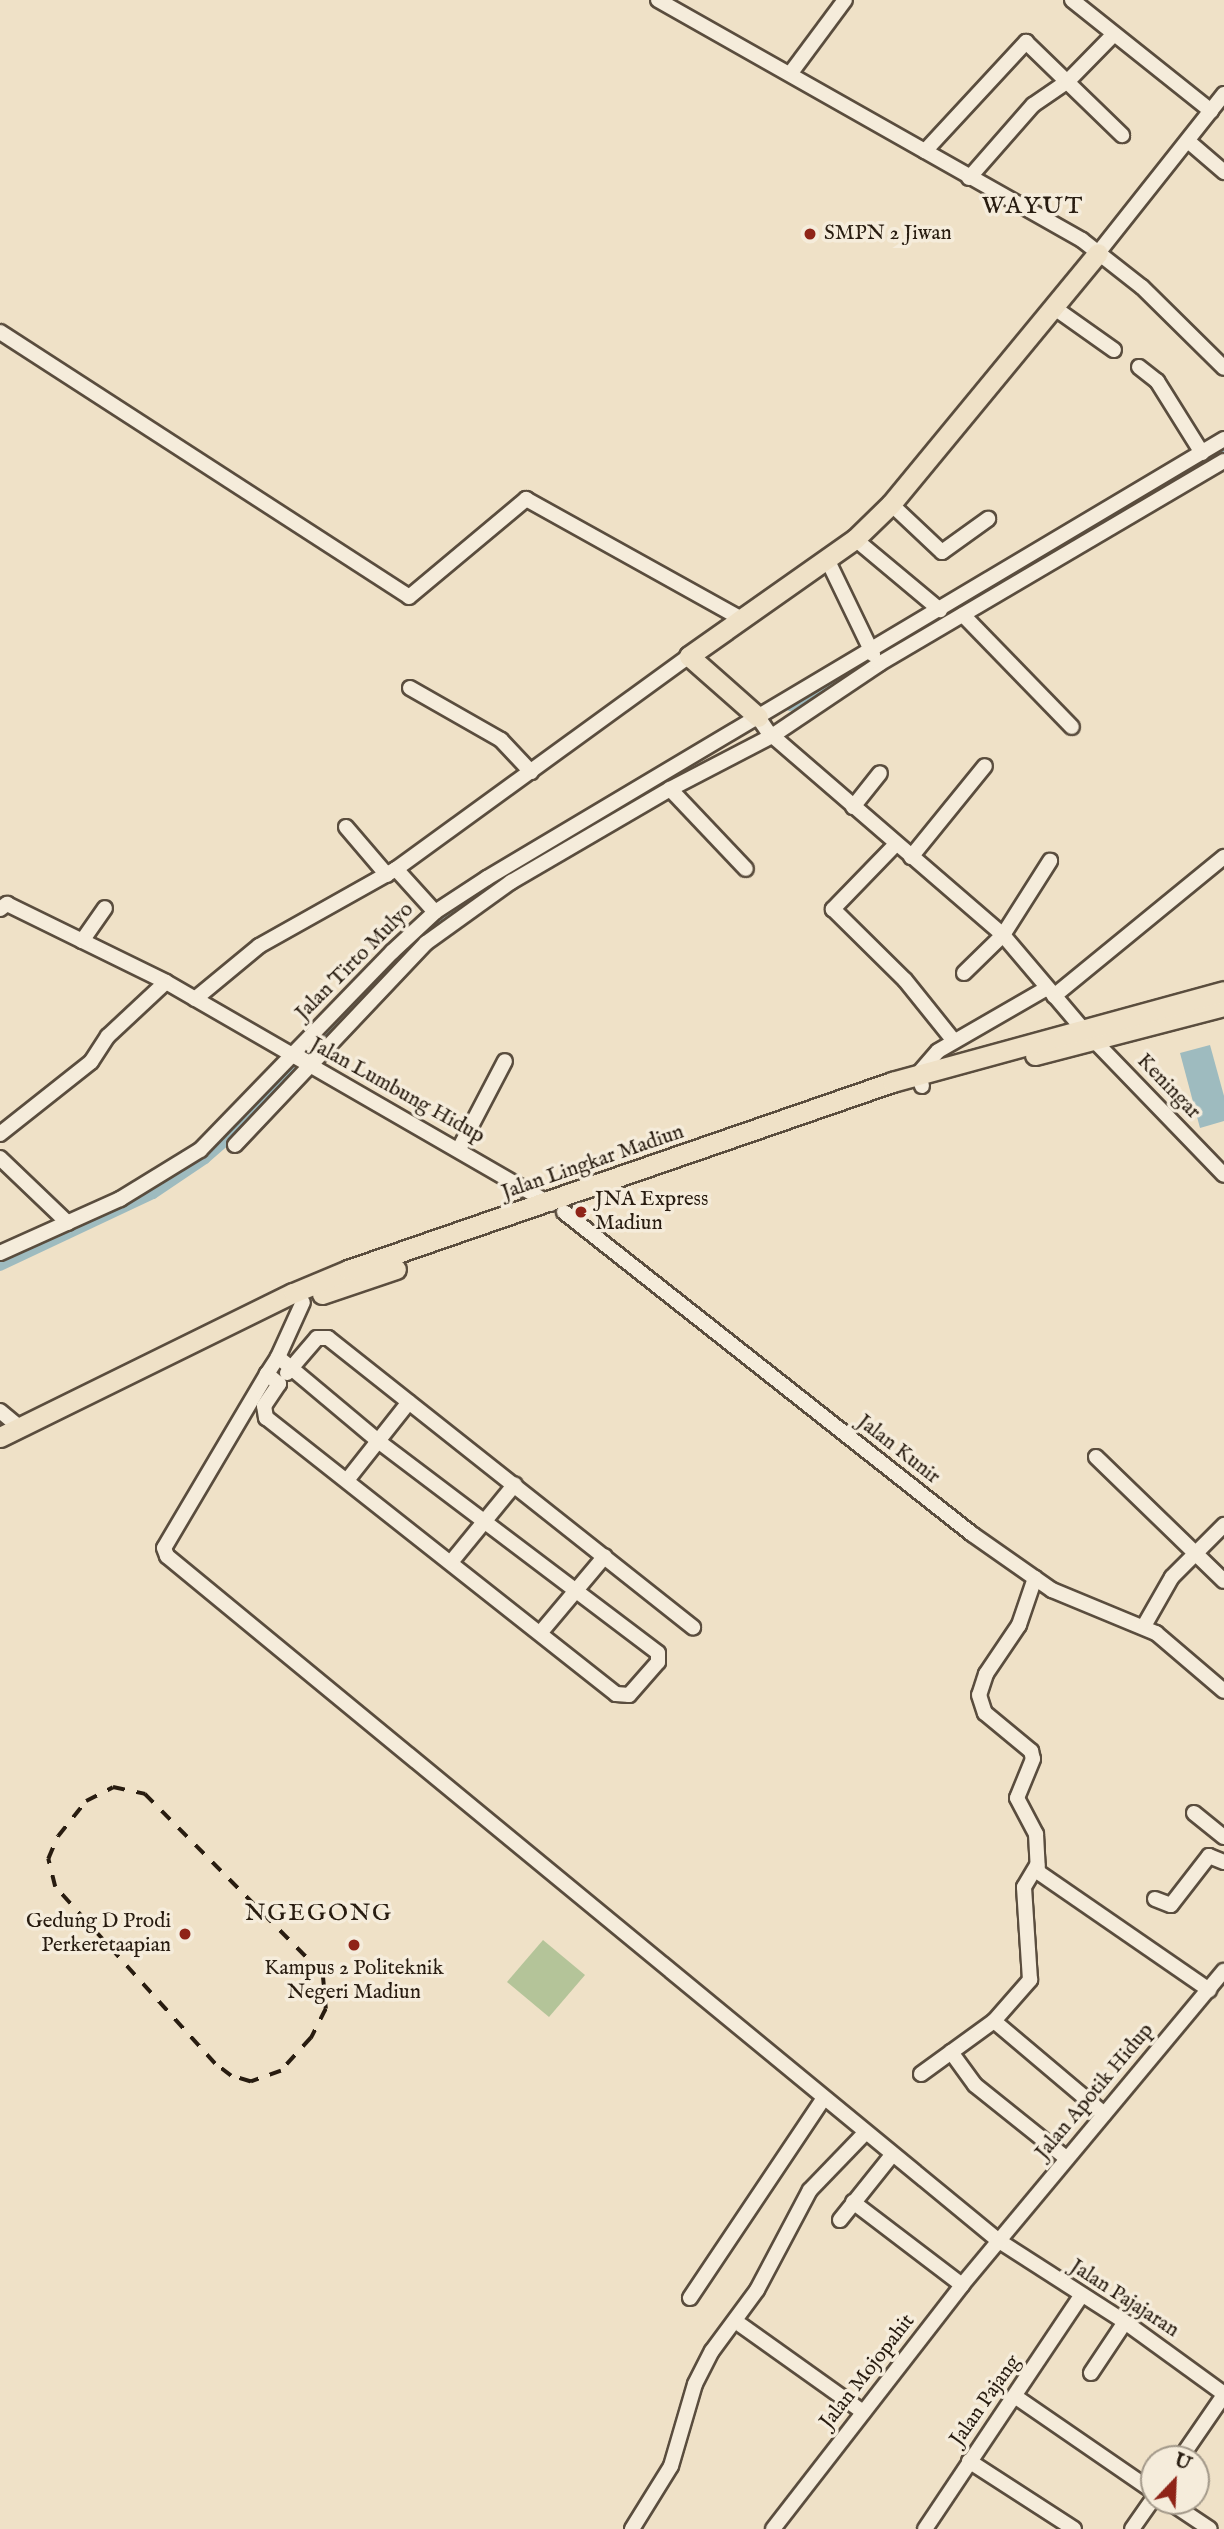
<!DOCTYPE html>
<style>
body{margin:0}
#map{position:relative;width:1224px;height:2529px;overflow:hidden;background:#efe1c7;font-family:"IM FELL English",serif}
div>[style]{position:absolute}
.green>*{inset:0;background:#b4c499}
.water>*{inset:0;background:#9ebbbf}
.canal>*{height:10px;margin:-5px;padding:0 5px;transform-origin:5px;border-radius:5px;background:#9ebbbf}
.roads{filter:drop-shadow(2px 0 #5a4d3e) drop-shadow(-2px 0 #5a4d3e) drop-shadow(0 2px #5a4d3e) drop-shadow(0 -2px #5a4d3e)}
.minor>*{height:14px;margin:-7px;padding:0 7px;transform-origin:7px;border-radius:7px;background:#f5ecdb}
.major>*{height:19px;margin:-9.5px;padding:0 9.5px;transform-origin:9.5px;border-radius:9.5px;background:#efe1c7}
.rail>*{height:3.5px;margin-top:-1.75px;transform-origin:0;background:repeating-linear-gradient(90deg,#281c10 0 12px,transparent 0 24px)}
.dots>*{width:19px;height:19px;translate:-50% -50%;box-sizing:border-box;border:4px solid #f5ecdb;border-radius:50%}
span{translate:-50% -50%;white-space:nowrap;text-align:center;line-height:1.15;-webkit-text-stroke:7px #f5ecdb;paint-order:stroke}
.poi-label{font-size:21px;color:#281c10}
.left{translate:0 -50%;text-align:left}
.right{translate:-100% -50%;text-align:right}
.street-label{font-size:21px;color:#281c10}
.quarter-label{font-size:24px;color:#281c10;letter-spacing:2px}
.north{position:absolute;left:1140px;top:2445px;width:70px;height:70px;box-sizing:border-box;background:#f5ecdb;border:2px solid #a3998a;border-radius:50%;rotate:23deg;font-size:19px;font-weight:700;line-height:28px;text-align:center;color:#281c10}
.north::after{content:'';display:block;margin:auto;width:24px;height:32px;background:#8f2418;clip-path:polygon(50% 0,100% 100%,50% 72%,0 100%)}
</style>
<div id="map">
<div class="green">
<i style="clip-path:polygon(543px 1940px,585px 1975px,549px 2017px,507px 1982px)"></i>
</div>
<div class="water">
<i style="clip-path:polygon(1210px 1045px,1224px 1096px,1224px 1121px,1200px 1128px,1180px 1053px)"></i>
</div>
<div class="canal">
<i style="left:790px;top:706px;width:503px;rotate:-30.44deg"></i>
<i style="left:0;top:1266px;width:169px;rotate:-25.2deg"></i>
<i style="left:153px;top:1194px;width:63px;rotate:-33.9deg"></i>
<i style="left:205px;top:1159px;width:62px;rotate:-41.1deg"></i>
<i style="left:252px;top:1118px;width:90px;rotate:-50.8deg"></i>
<i style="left:309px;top:1048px;width:168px;rotate:-44.8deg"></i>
<i style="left:428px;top:930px;width:250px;rotate:-32.6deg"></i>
</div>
<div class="roads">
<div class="minor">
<i style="left:658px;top:0;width:487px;rotate:29.5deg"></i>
<i style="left:1082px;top:240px;width:76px;rotate:38.1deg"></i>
<i style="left:1142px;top:287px;width:115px;rotate:44.6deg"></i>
<i style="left:1072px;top:0;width:178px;rotate:38.6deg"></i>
<i style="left:790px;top:74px;width:92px;rotate:-53.4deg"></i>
<i style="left:1188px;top:141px;width:48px;rotate:40.7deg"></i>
<i style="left:925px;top:151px;width:149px;rotate:-47.2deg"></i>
<i style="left:1026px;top:42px;width:134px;rotate:44.1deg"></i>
<i style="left:969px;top:178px;width:97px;rotate:-48.8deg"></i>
<i style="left:1033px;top:105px;width:42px;rotate:-34.4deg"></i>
<i style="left:1068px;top:81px;width:63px;rotate:-45.6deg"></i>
<i style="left:1098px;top:253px;width:203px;rotate:-51.6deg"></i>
<i style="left:1056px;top:309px;width:71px;rotate:35.3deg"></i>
<i style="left:0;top:332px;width:487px;rotate:32.9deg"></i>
<i style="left:409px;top:597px;width:153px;rotate:-39.9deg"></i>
<i style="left:526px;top:499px;width:245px;rotate:29.1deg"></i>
<i style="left:1139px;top:367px;width:23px;rotate:38deg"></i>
<i style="left:1157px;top:381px;width:85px;rotate:58deg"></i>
<i style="left:891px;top:504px;width:70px;rotate:43.3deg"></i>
<i style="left:942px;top:552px;width:57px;rotate:-35.7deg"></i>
<i style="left:855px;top:539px;width:111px;rotate:39.9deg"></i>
<i style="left:827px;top:559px;width:106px;rotate:64.2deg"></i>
<i style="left:963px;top:615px;width:156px;rotate:45.8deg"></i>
<i style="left:410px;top:688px;width:105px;rotate:29.7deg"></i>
<i style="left:501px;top:740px;width:44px;rotate:46.8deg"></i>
<i style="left:758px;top:717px;width:18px;rotate:56deg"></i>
<i style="left:768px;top:732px;width:311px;rotate:40.8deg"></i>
<i style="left:1003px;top:935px;width:122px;rotate:49.7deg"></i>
<i style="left:1082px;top:1028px;width:204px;rotate:46deg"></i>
<i style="left:670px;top:789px;width:110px;rotate:46.5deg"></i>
<i style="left:853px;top:807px;width:43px;rotate:-51.5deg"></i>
<i style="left:346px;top:827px;width:63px;rotate:49.5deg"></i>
<i style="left:896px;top:844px;width:91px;rotate:134.1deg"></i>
<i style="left:833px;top:909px;width:101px;rotate:44.6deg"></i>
<i style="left:905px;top:980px;width:78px;rotate:51.2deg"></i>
<i style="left:911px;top:857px;width:117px;rotate:-50.9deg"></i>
<i style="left:396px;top:869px;width:58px;rotate:47.8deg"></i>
<i style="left:0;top:909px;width:9px;rotate:-36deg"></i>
<i style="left:7px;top:904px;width:177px;rotate:26.1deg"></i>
<i style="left:166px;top:982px;width:444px;rotate:30deg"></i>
<i style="left:82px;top:941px;width:40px;rotate:-55.1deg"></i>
<i style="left:964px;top:973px;width:54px;rotate:-44.3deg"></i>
<i style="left:1003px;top:935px;width:88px;rotate:-57.6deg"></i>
<i style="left:1054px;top:996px;width:220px;rotate:-39.3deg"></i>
<i style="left:195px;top:999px;width:83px;rotate:-39.6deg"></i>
<i style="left:259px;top:946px;width:157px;rotate:-29.3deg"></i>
<i style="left:396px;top:869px;width:362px;rotate:-36deg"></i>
<i style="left:922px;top:1086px;width:13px;rotate:-108deg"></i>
<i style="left:918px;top:1074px;width:30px;rotate:-49deg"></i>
<i style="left:938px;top:1051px;width:126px;rotate:-30deg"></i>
<i style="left:0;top:1134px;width:116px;rotate:-38.4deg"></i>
<i style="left:91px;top:1062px;width:31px;rotate:-57deg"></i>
<i style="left:108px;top:1036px;width:79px;rotate:-43deg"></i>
<i style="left:235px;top:1145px;width:278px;rotate:-46.6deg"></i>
<i style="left:426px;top:943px;width:105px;rotate:-35.7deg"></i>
<i style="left:511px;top:882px;width:184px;rotate:-30.3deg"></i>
<i style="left:670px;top:789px;width:115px;rotate:-27.5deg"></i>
<i style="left:772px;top:736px;width:129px;rotate:-33.9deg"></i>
<i style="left:879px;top:664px;width:400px;rotate:-30.5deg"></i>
<i style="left:459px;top:1149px;width:99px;rotate:-62.4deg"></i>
<i style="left:0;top:1158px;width:94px;rotate:43.7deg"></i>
<i style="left:564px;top:1212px;width:520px;rotate:38.28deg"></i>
<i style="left:972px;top:1534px;width:98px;rotate:35deg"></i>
<i style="left:1052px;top:1590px;width:113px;rotate:22.5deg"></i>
<i style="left:1156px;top:1633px;width:89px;rotate:40.5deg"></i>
<i style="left:0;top:1253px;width:132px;rotate:-24.2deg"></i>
<i style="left:120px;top:1199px;width:94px;rotate:-31.5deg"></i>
<i style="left:200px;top:1150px;width:276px;rotate:-45.9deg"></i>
<i style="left:392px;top:952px;width:59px;rotate:-42.9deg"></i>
<i style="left:435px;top:912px;width:62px;rotate:-33.2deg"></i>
<i style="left:487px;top:878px;width:858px;rotate:-30.78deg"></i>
<i style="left:278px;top:1357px;width:131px;rotate:40deg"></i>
<i style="left:378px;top:1441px;width:351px;rotate:37.1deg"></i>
<i style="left:658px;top:1653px;width:9px;rotate:90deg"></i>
<i style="left:658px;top:1662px;width:44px;rotate:131.3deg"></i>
<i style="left:629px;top:1695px;width:13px;rotate:-176deg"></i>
<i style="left:616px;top:1694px;width:446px;rotate:-141.7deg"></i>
<i style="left:266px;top:1418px;width:12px;rotate:-99deg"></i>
<i style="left:264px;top:1406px;width:27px;rotate:-56deg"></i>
<i style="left:279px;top:1384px;width:16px;rotate:-140deg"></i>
<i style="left:267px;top:1374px;width:20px;rotate:-57deg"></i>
<i style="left:278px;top:1357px;width:60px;rotate:-65.6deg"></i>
<i style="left:287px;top:1373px;width:46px;rotate:-49.4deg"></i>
<i style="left:317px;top:1338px;width:11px"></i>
<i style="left:328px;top:1338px;width:466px;rotate:38.4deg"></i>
<i style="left:267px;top:1374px;width:202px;rotate:120.6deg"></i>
<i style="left:164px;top:1548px;width:9px;rotate:69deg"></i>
<i style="left:167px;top:1556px;width:1078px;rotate:39.47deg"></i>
<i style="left:999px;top:2241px;width:150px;rotate:32.7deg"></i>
<i style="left:1125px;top:2322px;width:122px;rotate:36deg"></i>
<i style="left:0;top:1411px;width:26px;rotate:40deg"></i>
<i style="left:1096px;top:1457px;width:178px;rotate:44.1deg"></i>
<i style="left:348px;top:1479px;width:98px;rotate:-51.6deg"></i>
<i style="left:452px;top:1561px;width:99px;rotate:-50.7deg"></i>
<i style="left:1035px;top:1578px;width:50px;rotate:108.8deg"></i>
<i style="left:1019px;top:1625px;width:59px;rotate:124deg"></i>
<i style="left:986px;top:1674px;width:22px;rotate:108deg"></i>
<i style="left:979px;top:1695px;width:19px;rotate:72deg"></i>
<i style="left:985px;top:1713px;width:60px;rotate:39.6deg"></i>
<i style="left:1031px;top:1751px;width:8px;rotate:76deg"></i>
<i style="left:1033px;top:1759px;width:42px;rotate:112.3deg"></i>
<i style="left:1017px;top:1798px;width:41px;rotate:62.2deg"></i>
<i style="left:1036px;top:1834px;width:38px;rotate:87deg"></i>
<i style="left:1038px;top:1872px;width:208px;rotate:34.6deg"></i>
<i style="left:1144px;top:1626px;width:56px;rotate:-60.3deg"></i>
<i style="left:1172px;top:1577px;width:74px;rotate:-45deg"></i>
<i style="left:541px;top:1632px;width:99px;rotate:-49.9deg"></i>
<i style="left:1194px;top:1813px;width:38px;rotate:39deg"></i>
<i style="left:1155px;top:1899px;width:17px;rotate:21deg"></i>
<i style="left:1171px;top:1905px;width:62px;rotate:-52.2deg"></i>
<i style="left:1209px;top:1856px;width:16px;rotate:22deg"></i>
<i style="left:994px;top:2021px;width:144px;rotate:40.2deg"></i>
<i style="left:951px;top:2052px;width:41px;rotate:54deg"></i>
<i style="left:975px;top:2085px;width:117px;rotate:38.7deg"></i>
<i style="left:921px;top:2074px;width:90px;rotate:-36deg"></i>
<i style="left:994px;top:2021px;width:55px;rotate:-48.7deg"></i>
<i style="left:1030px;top:1980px;width:93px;rotate:-93.7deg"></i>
<i style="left:1024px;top:1887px;width:26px;rotate:-59deg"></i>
<i style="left:853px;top:2202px;width:137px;rotate:37.3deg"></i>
<i style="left:840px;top:2220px;width:83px;rotate:-51.3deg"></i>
<i style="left:690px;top:2298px;width:239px;rotate:-56.2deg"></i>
<i style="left:741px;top:2325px;width:150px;rotate:35.5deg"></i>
<i style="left:1091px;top:2373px;width:61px;rotate:-56.3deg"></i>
<i style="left:1016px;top:2397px;width:168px;rotate:34.5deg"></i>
<i style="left:1180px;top:2459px;width:78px;rotate:-55.5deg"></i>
<i style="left:969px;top:2461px;width:125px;rotate:32.9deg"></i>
<i style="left:1168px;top:2501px;width:50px;rotate:33.7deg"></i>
<i style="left:632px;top:2529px;width:74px;rotate:-58.2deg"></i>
<i style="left:671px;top:2466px;width:85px;rotate:-73.7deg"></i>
<i style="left:695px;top:2384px;width:37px;rotate:-63deg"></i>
<i style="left:712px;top:2351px;width:76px;rotate:-53.6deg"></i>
<i style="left:757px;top:2290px;width:113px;rotate:-62.1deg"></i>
<i style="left:810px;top:2190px;width:79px;rotate:-46deg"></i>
<i style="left:773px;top:2529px;width:309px;rotate:-52.2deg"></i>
<i style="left:962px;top:2285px;width:409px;rotate:-50.2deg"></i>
<i style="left:925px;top:2529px;width:280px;rotate:-56.2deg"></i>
<i style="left:1132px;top:2529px;width:38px;rotate:-55deg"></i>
</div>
<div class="major">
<i style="left:758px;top:717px;width:92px;rotate:-138.5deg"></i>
<i style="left:689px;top:656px;width:203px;rotate:-35.2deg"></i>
<i style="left:855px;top:539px;width:50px;rotate:-44.2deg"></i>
<i style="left:891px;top:504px;width:325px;rotate:-50.5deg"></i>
<i style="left:1035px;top:1055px;width:195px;rotate:-14.5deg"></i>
<i style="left:322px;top:1294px;width:78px;rotate:-18.7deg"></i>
<i style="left:0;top:1437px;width:326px;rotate:-26.2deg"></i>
<i style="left:293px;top:1293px;width:60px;rotate:-22.7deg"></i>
<i style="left:348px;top:1270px;width:576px;rotate:-19.06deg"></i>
<i style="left:892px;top:1082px;width:344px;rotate:-15.3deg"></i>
</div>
</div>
<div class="rail">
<i style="left:113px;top:1787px;width:33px;rotate:12deg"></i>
<i style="left:145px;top:1794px;width:253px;rotate:45.3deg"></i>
<i style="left:323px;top:1974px;width:35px;rotate:85deg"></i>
<i style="left:326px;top:2009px;width:33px;rotate:117deg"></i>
<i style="left:311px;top:2038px;width:45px;rotate:132.3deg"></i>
<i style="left:281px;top:2071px;width:32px;rotate:160deg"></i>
<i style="left:251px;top:2082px;width:21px;rotate:-163deg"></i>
<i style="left:231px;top:2076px;width:20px;rotate:-143deg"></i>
<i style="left:215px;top:2064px;width:239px;rotate:-132.1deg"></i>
<i style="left:55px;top:1887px;width:29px;rotate:-104deg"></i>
<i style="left:48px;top:1859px;width:25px;rotate:-67deg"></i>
<i style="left:58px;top:1836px;width:45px;rotate:-51.3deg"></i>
<i style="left:86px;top:1801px;width:30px;rotate:-27deg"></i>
</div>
<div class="dots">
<i style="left:810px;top:234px;background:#8f2418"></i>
<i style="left:581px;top:1212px;background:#8f2418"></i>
<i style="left:185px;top:1934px;background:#8f2418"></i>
<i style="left:354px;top:1945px;background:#8f2418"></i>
</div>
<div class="poi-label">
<span class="left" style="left:824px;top:234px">SMPN 2 Jiwan</span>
<span class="left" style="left:595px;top:1212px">JNA Express<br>Madiun</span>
<span class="right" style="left:171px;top:1934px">Gedung D Prodi<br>Perkeretaapian</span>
<span style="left:354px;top:1981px">Kampus 2 Politeknik<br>Negeri Madiun</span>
</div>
<div class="street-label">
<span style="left:355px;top:962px;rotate:-45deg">Jalan Tirto Mulyo</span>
<span style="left:1168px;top:1087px;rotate:46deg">Keningar</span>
<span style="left:397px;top:1091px;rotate:29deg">Jalan Lumbung Hidup</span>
<span style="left:593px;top:1163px;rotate:-19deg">Jalan Lingkar Madiun</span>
<span style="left:898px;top:1450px;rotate:38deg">Jalan Kunir</span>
<span style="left:1095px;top:2092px;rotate:-50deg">Jalan Apotik Hidup</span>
<span style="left:1124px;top:2299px;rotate:33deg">Jalan Pajajaran</span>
<span style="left:868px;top:2372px;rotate:-52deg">Jalan Mojopahit</span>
<span style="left:986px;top:2401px;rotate:-55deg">Jalan Pajang</span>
</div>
<div class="quarter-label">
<span style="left:1033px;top:207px">WAYUT</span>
<span style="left:319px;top:1914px">NGEGONG</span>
</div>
<div class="north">U</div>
</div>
